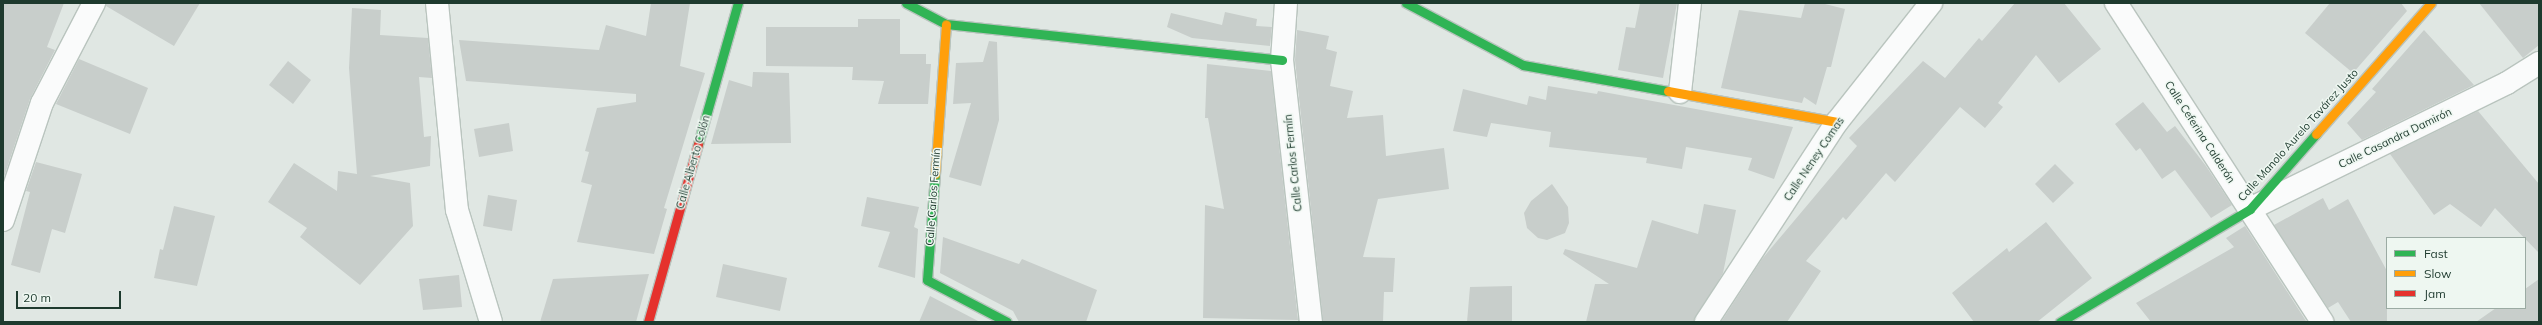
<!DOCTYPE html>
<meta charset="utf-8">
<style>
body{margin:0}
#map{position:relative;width:2542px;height:325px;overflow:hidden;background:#e0e7e3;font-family:Mulish,sans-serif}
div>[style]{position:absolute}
.building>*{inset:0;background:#c8cecb}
.roads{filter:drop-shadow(1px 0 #b9c4be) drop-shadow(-1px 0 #b9c4be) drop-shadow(0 1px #b9c4be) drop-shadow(0 -1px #b9c4be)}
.street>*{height:22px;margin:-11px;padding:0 11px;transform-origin:11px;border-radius:11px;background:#fafbfb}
.fast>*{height:9px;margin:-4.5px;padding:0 4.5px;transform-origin:4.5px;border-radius:4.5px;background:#30b455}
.slow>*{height:9px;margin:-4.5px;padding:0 4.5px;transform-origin:4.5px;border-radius:4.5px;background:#ff9f0a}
.jam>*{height:9px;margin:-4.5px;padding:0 4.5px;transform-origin:4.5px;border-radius:4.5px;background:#e5322d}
span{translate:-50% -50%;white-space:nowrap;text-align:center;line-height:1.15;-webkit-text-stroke:3px #eef7f1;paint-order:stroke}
.street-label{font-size:11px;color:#1e3a2e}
.frame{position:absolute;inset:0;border:4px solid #1e3a2e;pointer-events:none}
.legend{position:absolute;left:2386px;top:237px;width:140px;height:72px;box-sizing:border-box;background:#eef7f1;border:1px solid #9baba3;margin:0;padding:5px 7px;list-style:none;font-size:12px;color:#1e3a2e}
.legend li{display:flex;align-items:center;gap:8px;height:20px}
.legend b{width:20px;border:1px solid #9baba3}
.scale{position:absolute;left:16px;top:291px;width:105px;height:18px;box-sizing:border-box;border:2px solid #1e3a2e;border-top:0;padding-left:5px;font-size:12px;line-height:14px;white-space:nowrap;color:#1e3a2e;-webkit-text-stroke:3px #eef7f1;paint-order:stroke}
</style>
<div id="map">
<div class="building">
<i style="clip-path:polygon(3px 3px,64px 3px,47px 47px,55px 50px,30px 99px,4px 177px)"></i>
<i style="clip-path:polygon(106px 3px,200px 3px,174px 46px,106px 6px)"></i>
<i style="clip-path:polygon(651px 3px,690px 3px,680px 66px,705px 73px,664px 208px,667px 209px,654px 254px,577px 242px,592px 185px,581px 182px,589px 152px,585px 151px,597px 108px,636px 102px,636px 94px,466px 81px,459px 40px,599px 50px,606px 25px,646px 36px)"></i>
<i style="clip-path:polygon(1640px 3px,1677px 3px,1663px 78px,1618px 70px,1626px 27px,1635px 28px)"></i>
<i style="clip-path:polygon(1805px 3px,1821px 3px,1845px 9px,1831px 67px,1827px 67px,1816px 105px,1804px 97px,1802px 103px,1721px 88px,1739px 10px,1801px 18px)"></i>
<i style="clip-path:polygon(2015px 3px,2064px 3px,2101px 49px,2059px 83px,2036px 55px,1998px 103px,2003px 107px,1985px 128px,1960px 107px,1895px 182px,1886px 173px,1846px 220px,1843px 217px,1806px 261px,1821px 271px,1787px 322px,1721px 322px,1762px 259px,1857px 146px,1849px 138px,1923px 61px,1945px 78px,1979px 38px,1982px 41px)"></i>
<i style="clip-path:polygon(2330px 3px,2401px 3px,2407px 11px,2353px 73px,2305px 33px)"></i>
<i style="clip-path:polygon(2479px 3px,2539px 3px,2539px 45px,2523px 58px)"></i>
<i style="clip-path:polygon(352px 8px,381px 10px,380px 35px,428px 38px,432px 78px,419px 77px,424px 137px,431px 136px,430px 166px,370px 176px,410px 183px,413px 226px,360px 285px,300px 237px,307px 228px,268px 202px,294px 163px,337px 191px,338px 171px,357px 174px,349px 68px)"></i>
<i style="clip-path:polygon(1225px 12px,1257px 19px,1256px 26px,1272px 27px,1270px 46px,1192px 38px,1167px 27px,1171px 13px,1222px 25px)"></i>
<i style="clip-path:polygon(858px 19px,900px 19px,900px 54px,926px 54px,926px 64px,931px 64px,928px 104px,878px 104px,884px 81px,852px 80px,853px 67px,766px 66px,766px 27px,858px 27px)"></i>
<i style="clip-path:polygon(1297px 30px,1329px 36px,1326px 49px,1337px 52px,1330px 86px,1353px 91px,1347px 118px,1383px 115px,1386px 156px,1444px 148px,1449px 189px,1378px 199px,1363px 257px,1395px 258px,1393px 292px,1384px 292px,1383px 322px,1323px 321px,1295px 60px)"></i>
<i style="clip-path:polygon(2424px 30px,2474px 85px,2362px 140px,2347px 123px,2376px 92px,2372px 89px)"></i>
<i style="clip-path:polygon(989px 41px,997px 42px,999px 120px,981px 186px,949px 177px,971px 103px,953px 104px,956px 63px,983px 62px)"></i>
<i style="clip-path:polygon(79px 59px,148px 88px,130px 134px,56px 104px)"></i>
<i style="clip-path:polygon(288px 61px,311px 80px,293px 104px,269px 85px)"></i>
<i style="clip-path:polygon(1207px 64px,1271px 71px,1298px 320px,1203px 318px,1205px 205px,1224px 209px,1208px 118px,1205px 118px)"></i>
<i style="clip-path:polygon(753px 72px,789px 73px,791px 143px,711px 144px,729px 80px,752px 87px)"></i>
<i style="clip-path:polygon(1548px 86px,1597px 94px,1598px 91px,1793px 127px,1774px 179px,1748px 170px,1752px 158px,1686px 147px,1682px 169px,1646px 163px,1647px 158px,1549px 147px,1551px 132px,1491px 123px,1487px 137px,1453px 131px,1463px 89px,1527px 105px,1529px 96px,1546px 100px)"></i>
<i style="clip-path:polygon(2143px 102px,2167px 132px,2175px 126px,2206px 166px,2232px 205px,2211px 218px,2175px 170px,2162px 179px,2140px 148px,2136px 151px,2115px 124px)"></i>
<i style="clip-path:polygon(2478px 111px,2539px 184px,2539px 253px,2495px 208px,2481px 227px,2450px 204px,2434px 215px,2390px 154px)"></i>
<i style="clip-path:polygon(509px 123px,513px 151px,479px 157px,474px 129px)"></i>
<i style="clip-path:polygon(36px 162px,82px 174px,65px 233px,52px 229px,40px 273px,11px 265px,30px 192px,26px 191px)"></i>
<i style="clip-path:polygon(2055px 164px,2074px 183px,2053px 203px,2035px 184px)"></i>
<i style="clip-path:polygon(1552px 184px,1568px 207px,1569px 223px,1565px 233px,1547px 240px,1538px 238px,1527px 228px,1524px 213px,1531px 201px)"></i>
<i style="clip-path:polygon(488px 195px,517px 200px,512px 231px,483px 226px)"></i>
<i style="clip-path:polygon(867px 197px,919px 207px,914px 227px,918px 229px,915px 278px,878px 267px,890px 232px,861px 226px)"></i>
<i style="clip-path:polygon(2323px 198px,2329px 210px,2348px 199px,2387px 271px,2387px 322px,2351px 322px,2338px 302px,2328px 308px,2274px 225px)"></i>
<i style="clip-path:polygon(1704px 204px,1736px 210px,1723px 273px,1694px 322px,1586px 322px,1595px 284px,1609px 284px,1563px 254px,1565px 249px,1637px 268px,1652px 220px,1698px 234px)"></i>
<i style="clip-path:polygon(174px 206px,215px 216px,197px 286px,154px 278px,160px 249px,163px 250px)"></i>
<i style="clip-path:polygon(2046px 222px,2092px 278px,2037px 322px,1974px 322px,1952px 293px,2007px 248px,2009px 252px)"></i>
<i style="clip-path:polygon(2245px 226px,2306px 321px,2151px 322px,2136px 303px,2234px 247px,2226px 238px)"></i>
<i style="clip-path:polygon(943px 237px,1019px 264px,1022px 259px,1097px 290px,1086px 322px,1019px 322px,1013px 311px,940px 273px)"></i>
<i style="clip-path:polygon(723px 264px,787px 278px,780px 311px,716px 297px)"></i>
<i style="clip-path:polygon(649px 274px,636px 322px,540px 322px,553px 279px)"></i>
<i style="clip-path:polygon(459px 275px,462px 307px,423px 310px,419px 279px)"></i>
<i style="clip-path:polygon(2539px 279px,2539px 322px,2476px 322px,2496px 308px,2525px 308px,2525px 289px)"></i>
<i style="clip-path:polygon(1512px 286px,1512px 322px,1467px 322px,1470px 287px)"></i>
<i style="clip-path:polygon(930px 296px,980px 322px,919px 322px)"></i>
</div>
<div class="roads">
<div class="street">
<i style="left:437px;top:3px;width:208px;rotate:84.5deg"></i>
<i style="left:457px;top:210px;width:117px;rotate:73.1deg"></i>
<i style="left:1286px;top:3px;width:57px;rotate:94deg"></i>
<i style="left:1282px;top:60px;width:264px;rotate:83.7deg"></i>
<i style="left:2116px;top:3px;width:380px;rotate:57.1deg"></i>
<i style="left:1680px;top:92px;width:90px;rotate:-83.6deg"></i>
<i style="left:2250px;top:209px;width:286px;rotate:-26.1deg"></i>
<i style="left:2507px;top:83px;width:38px;rotate:-32deg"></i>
<i style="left:3px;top:220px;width:123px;rotate:-71.6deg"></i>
<i style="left:42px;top:103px;width:113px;rotate:-62.5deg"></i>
<i style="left:1706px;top:322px;width:239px;rotate:-56.8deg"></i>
<i style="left:1837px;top:122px;width:152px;rotate:-51.7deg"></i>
</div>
<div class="fast">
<i style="left:906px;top:3px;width:45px;rotate:27.7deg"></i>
<i style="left:946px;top:24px;width:338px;rotate:6.1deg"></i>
<i style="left:1406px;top:3px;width:132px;rotate:27.9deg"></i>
<i style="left:1523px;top:65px;width:147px;rotate:10.2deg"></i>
<i style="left:698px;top:144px;width:147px;rotate:-74.2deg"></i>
<i style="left:935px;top:174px;width:106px;rotate:94.3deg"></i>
<i style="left:927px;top:280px;width:90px;rotate:27.7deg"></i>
<i style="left:2060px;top:322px;width:221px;rotate:-30.7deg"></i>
<i style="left:2250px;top:209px;width:100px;rotate:-48.7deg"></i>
</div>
<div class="slow">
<i style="left:1668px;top:91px;width:172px;rotate:10.4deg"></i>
<i style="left:2316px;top:134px;width:174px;rotate:-48.7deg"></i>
<i style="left:935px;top:174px;width:150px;rotate:-85.8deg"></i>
</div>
<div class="jam">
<i style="left:648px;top:322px;width:185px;rotate:-74.3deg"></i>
</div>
</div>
<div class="street-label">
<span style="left:2200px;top:132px;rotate:57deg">Calle Ceferina Calderón</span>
<span style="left:2298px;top:135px;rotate:-48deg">Calle Manolo Aurelo Tavárez Justo</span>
<span style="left:2395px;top:138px;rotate:-26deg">Calle Casandra Damirón</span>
<span style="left:1814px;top:159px;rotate:-56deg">Calle Neney Comas</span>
<span style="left:693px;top:162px;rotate:-74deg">Calle Alberto Colón</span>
<span style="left:1293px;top:163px;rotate:-96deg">Calle Carlos Fermín</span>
<span style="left:933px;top:197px;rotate:-86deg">Calle Carlos Fermín</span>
</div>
<div class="frame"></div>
<ul class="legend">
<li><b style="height:5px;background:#30b455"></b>Fast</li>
<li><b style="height:5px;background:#ff9f0a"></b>Slow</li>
<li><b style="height:5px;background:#e5322d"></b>Jam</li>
</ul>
<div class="scale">20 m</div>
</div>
